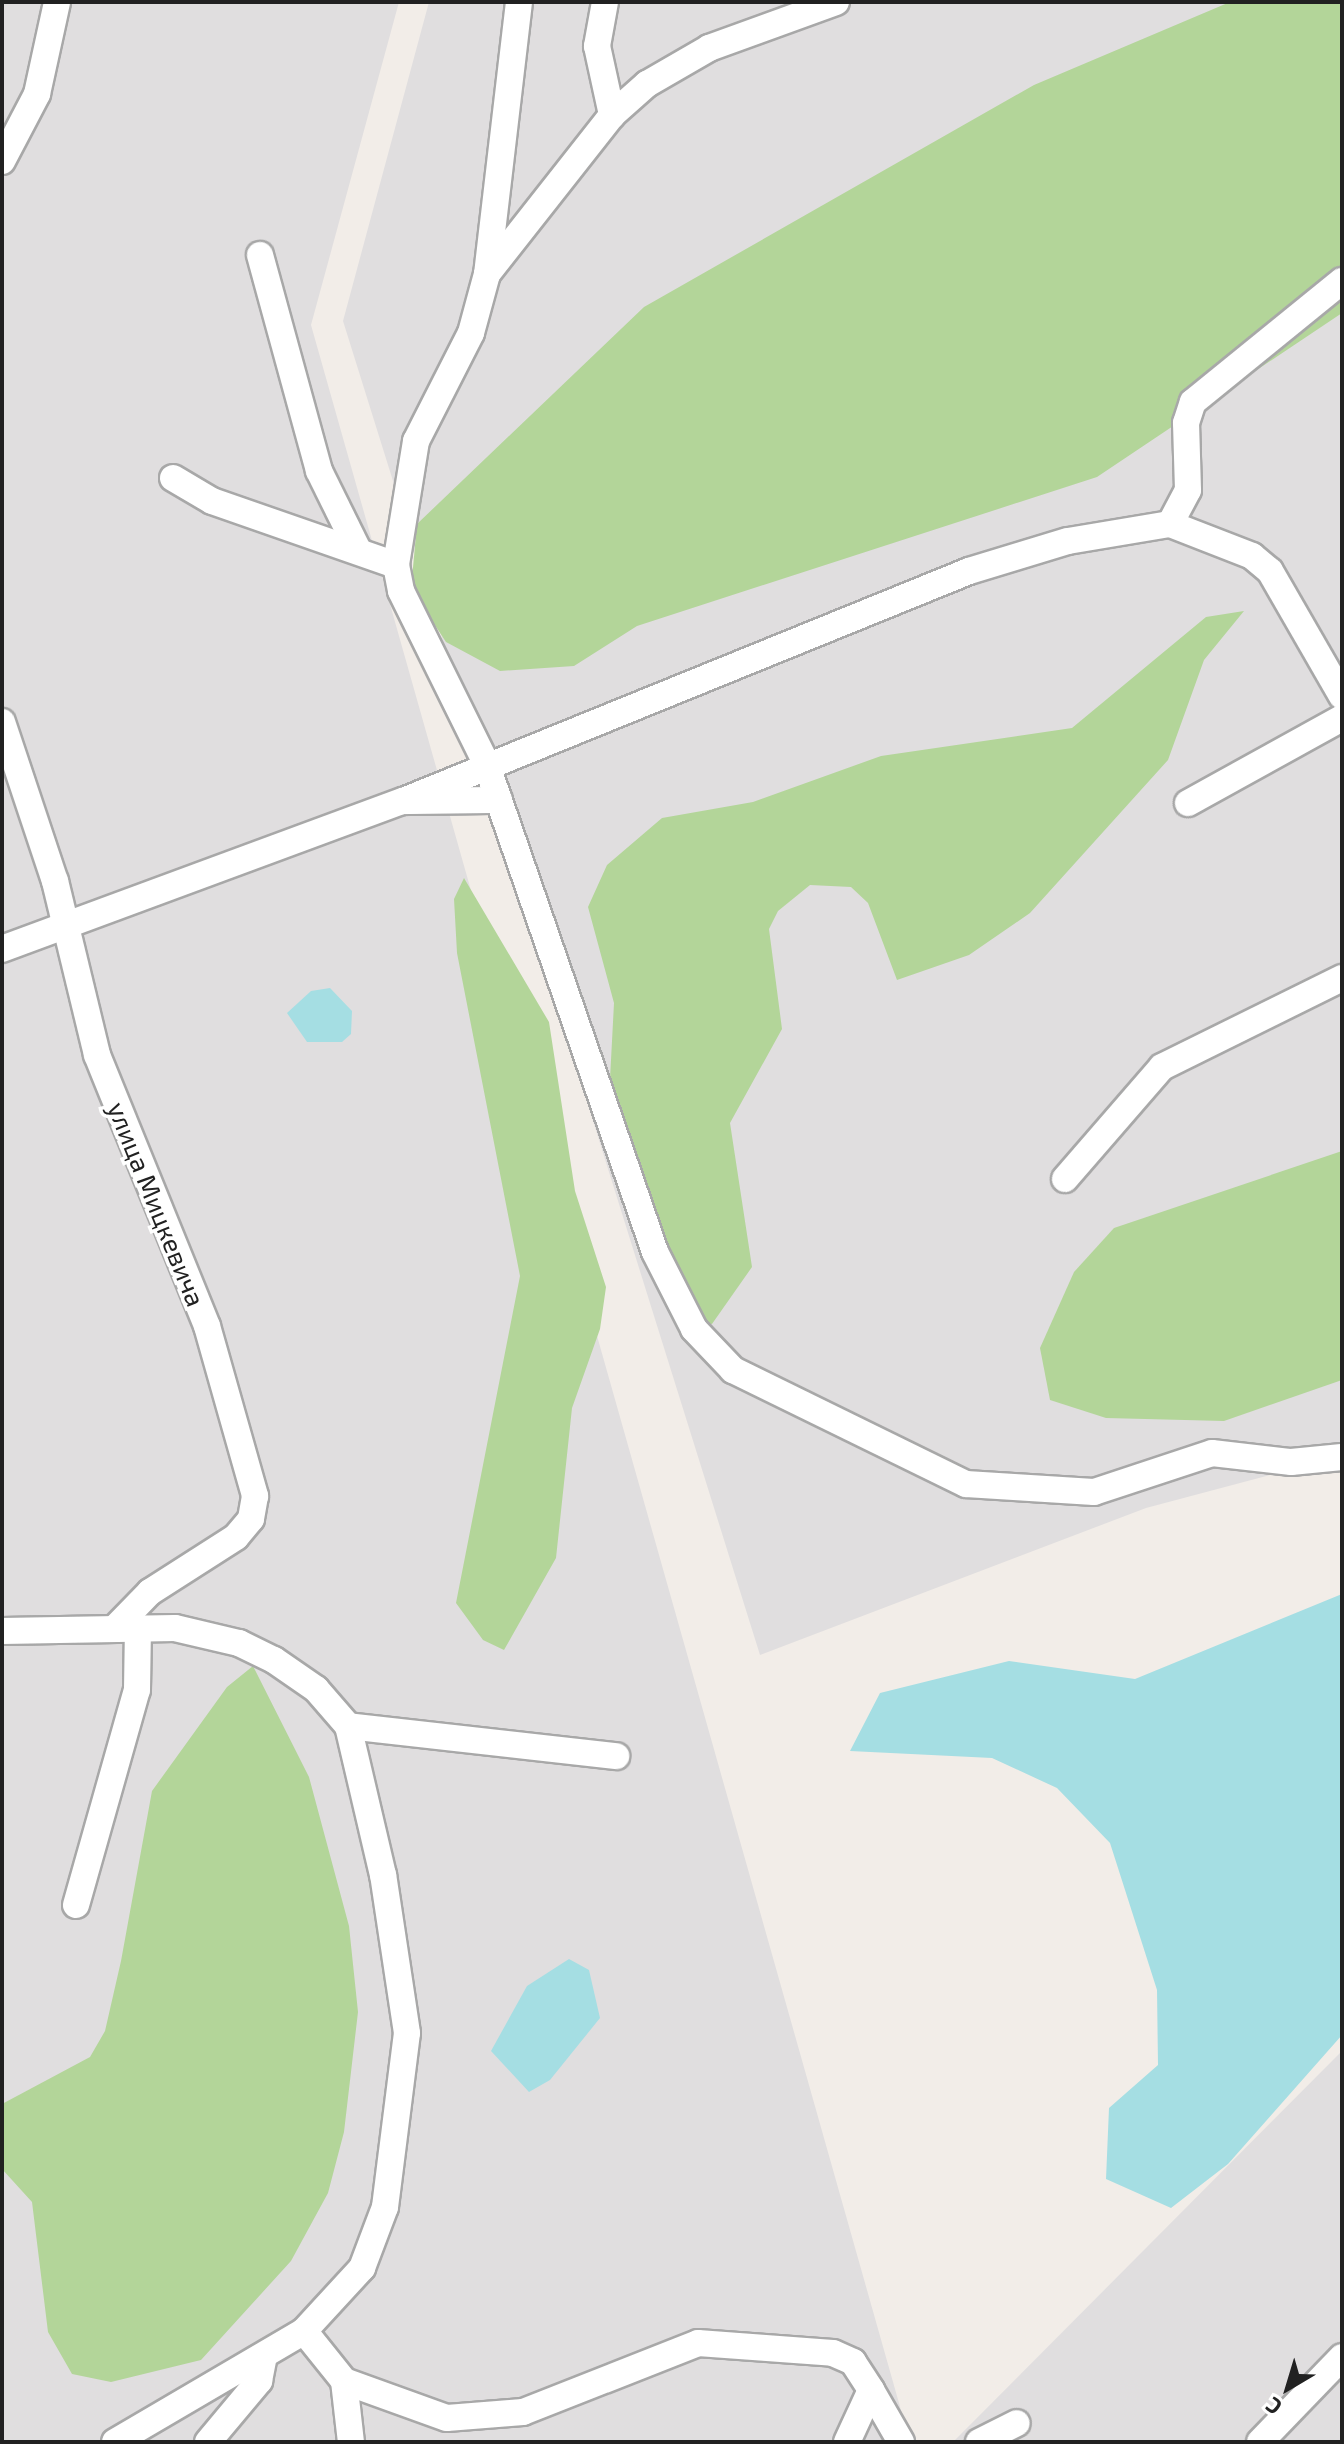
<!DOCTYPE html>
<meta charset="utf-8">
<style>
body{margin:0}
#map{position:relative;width:1344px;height:2444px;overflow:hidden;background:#f2ede8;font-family:"Exo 2",sans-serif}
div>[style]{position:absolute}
.residential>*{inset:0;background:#e0dedf}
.forest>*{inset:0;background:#b3d599}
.water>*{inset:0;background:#a5dee3}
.roads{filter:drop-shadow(2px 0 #a8a8a8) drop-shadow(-2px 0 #a8a8a8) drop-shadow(0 2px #a8a8a8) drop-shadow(0 -2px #a8a8a8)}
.minor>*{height:26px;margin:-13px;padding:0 13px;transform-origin:13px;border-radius:13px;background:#fff}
span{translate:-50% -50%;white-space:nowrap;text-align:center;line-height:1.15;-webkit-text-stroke:7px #fff;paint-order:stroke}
.street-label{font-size:26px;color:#212121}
.frame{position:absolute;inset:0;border:4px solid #212121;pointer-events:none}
.north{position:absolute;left:1248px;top:2348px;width:80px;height:80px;-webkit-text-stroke:6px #fff;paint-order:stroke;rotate:218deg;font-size:22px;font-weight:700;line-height:32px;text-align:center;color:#212121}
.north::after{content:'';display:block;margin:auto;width:28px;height:36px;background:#212121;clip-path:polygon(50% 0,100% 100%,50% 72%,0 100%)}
</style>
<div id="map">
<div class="residential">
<i style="clip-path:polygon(2px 2px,399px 2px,311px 325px,910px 2442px,2px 2442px)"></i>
<i style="clip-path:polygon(429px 2px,1342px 2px,1342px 1456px,1146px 1508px,760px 1655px,343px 321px)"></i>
<i style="clip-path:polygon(1342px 2051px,1342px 2442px,953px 2442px)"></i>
</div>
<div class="forest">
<i style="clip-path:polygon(1230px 2px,1342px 2px,1342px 313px,1097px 477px,637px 626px,574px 666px,500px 671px,446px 642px,411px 589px,417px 524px,644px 307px,1034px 85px)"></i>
<i style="clip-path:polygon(1244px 611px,1204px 660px,1168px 760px,1030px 913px,969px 955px,897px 980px,868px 903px,851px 887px,810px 885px,778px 911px,769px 929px,782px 1029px,730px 1123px,752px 1267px,712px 1324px,690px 1321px,608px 1117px,614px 1003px,588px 907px,607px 865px,662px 818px,753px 802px,881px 756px,1072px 728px,1206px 617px)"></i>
<i style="clip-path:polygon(464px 878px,549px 1022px,575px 1191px,606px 1287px,600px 1329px,572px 1408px,556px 1558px,504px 1650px,483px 1640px,456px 1603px,520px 1276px,457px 953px,454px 899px)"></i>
<i style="clip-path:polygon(1342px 1151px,1342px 1380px,1224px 1421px,1106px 1418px,1050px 1400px,1040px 1348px,1074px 1272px,1114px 1228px)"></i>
<i style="clip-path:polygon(253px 1666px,309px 1777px,349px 1926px,358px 2012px,344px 2132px,328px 2193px,291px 2261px,201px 2360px,111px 2382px,72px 2374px,48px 2332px,32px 2202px,2px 2169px,2px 2104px,90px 2057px,105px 2031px,121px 1961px,152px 1791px,227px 1687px)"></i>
</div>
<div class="water">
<i style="clip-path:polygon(330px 988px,352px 1011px,351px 1034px,342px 1042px,307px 1042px,287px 1013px,311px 991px)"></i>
<i style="clip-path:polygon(1342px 1594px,1342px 2035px,1228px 2164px,1171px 2208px,1106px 2179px,1109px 2108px,1158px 2065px,1157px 1990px,1110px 1843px,1057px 1788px,992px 1758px,850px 1751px,880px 1693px,1009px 1661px,1135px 1679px)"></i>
<i style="clip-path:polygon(569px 1959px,589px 1970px,600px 2018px,550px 2080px,529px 2092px,491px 2051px,527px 1986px)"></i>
</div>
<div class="roads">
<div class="minor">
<i style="left:519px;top:2px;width:274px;rotate:96.7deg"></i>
<i style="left:487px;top:274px;width:61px;rotate:105.2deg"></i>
<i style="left:471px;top:333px;width:121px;rotate:117deg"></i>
<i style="left:416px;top:441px;width:126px;rotate:99.2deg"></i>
<i style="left:396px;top:565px;width:26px;rotate:79deg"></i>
<i style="left:401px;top:591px;width:192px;rotate:63.7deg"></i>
<i style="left:486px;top:763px;width:517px;rotate:70.93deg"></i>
<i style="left:655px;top:1252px;width:86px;rotate:63.1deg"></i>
<i style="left:694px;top:1329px;width:57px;rotate:46.4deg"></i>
<i style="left:733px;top:1370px;width:259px;rotate:26.1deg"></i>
<i style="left:966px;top:1484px;width:128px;rotate:3.6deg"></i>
<i style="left:1094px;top:1492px;width:124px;rotate:-18.3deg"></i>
<i style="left:1212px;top:1453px;width:80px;rotate:6.5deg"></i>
<i style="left:1291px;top:1462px;width:51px;rotate:-5.6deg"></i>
<i style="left:605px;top:2px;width:45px;rotate:100.3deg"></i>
<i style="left:597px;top:46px;width:71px;rotate:77.7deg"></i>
<i style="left:2px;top:161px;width:76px;rotate:-62.4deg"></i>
<i style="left:37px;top:94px;width:94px;rotate:-77.7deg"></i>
<i style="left:260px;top:255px;width:224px;rotate:74.7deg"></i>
<i style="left:319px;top:471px;width:88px;rotate:63.7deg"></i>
<i style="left:487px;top:274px;width:202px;rotate:-51.8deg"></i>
<i style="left:612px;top:115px;width:47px;rotate:-41.5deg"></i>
<i style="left:647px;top:84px;width:72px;rotate:-30.1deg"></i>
<i style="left:709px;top:48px;width:135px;rotate:-19.9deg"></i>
<i style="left:173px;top:478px;width:45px;rotate:30.5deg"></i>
<i style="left:212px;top:501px;width:195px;rotate:19.2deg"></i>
<i style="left:1170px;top:524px;width:38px;rotate:-62deg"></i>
<i style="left:1188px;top:490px;width:67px;rotate:-91.7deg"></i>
<i style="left:1186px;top:423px;width:22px;rotate:-72deg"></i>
<i style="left:1193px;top:402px;width:192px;rotate:-39.1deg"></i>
<i style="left:2px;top:722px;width:168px;rotate:71.6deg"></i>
<i style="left:55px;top:881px;width:179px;rotate:76.4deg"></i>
<i style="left:97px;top:1055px;width:292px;rotate:67.9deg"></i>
<i style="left:207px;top:1326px;width:177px;rotate:74.2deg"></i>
<i style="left:255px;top:1496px;width:23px;rotate:100deg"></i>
<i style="left:251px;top:1519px;width:23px;rotate:130deg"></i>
<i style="left:236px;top:1537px;width:102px;rotate:147.4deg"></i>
<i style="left:150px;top:1592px;width:50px;rotate:134.2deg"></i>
<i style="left:403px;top:801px;width:96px;rotate:-0.6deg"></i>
<i style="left:1188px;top:803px;width:176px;rotate:-28.9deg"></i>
<i style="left:2px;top:949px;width:427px;rotate:-20.3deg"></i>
<i style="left:403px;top:801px;width:611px;rotate:-22.11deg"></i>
<i style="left:969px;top:571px;width:103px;rotate:-16.9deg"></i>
<i style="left:1068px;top:541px;width:103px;rotate:-9.5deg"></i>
<i style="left:1170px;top:524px;width:88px;rotate:21.3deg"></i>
<i style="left:1252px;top:556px;width:23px;rotate:40deg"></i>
<i style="left:1270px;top:571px;width:144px;rotate:60.1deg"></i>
<i style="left:1065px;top:1179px;width:148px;rotate:-49.1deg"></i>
<i style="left:1162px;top:1067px;width:201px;rotate:-26.3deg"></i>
<i style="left:2px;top:1631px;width:173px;rotate:-1deg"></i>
<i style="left:175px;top:1628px;width:66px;rotate:13.2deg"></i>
<i style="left:239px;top:1643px;width:39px;rotate:26deg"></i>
<i style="left:274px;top:1660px;width:51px;rotate:34.6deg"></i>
<i style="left:316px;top:1689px;width:49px;rotate:49.1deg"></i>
<i style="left:348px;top:1726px;width:270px;rotate:6.4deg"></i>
<i style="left:76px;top:1905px;width:223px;rotate:-74.2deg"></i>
<i style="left:137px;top:1690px;width:62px;rotate:-89.1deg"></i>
<i style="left:304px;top:2331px;width:64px;rotate:51.3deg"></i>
<i style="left:344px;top:2381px;width:109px;rotate:19.8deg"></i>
<i style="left:447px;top:2418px;width:76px;rotate:-4.5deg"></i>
<i style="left:523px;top:2412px;width:188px;rotate:-21.5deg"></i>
<i style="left:698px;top:2343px;width:135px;rotate:4.2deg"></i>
<i style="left:833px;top:2353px;width:22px;rotate:24deg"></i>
<i style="left:853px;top:2362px;width:33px;rotate:57deg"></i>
<i style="left:871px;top:2390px;width:57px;rotate:114.8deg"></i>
<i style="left:344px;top:2381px;width:61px;rotate:83.5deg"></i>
<i style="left:871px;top:2390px;width:60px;rotate:60deg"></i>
<i style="left:115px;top:2442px;width:219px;rotate:-30.4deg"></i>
<i style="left:304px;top:2331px;width:86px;rotate:-47.4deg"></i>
<i style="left:362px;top:2268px;width:65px;rotate:-69.3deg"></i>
<i style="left:385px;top:2207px;width:175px;rotate:-82.8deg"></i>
<i style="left:407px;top:2033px;width:160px;rotate:-98.6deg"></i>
<i style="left:383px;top:1875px;width:153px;rotate:-103.2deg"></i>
<i style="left:208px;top:2442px;width:80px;rotate:-50.1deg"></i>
<i style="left:259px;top:2381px;width:25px;rotate:-79deg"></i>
<i style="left:979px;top:2442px;width:42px;rotate:-26.6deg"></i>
<i style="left:1260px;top:2442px;width:118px;rotate:-46deg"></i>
</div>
</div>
<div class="street-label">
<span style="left:157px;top:1204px;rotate:68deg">улица Мицкевича</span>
</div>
<div class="frame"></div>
<div class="north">С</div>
</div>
